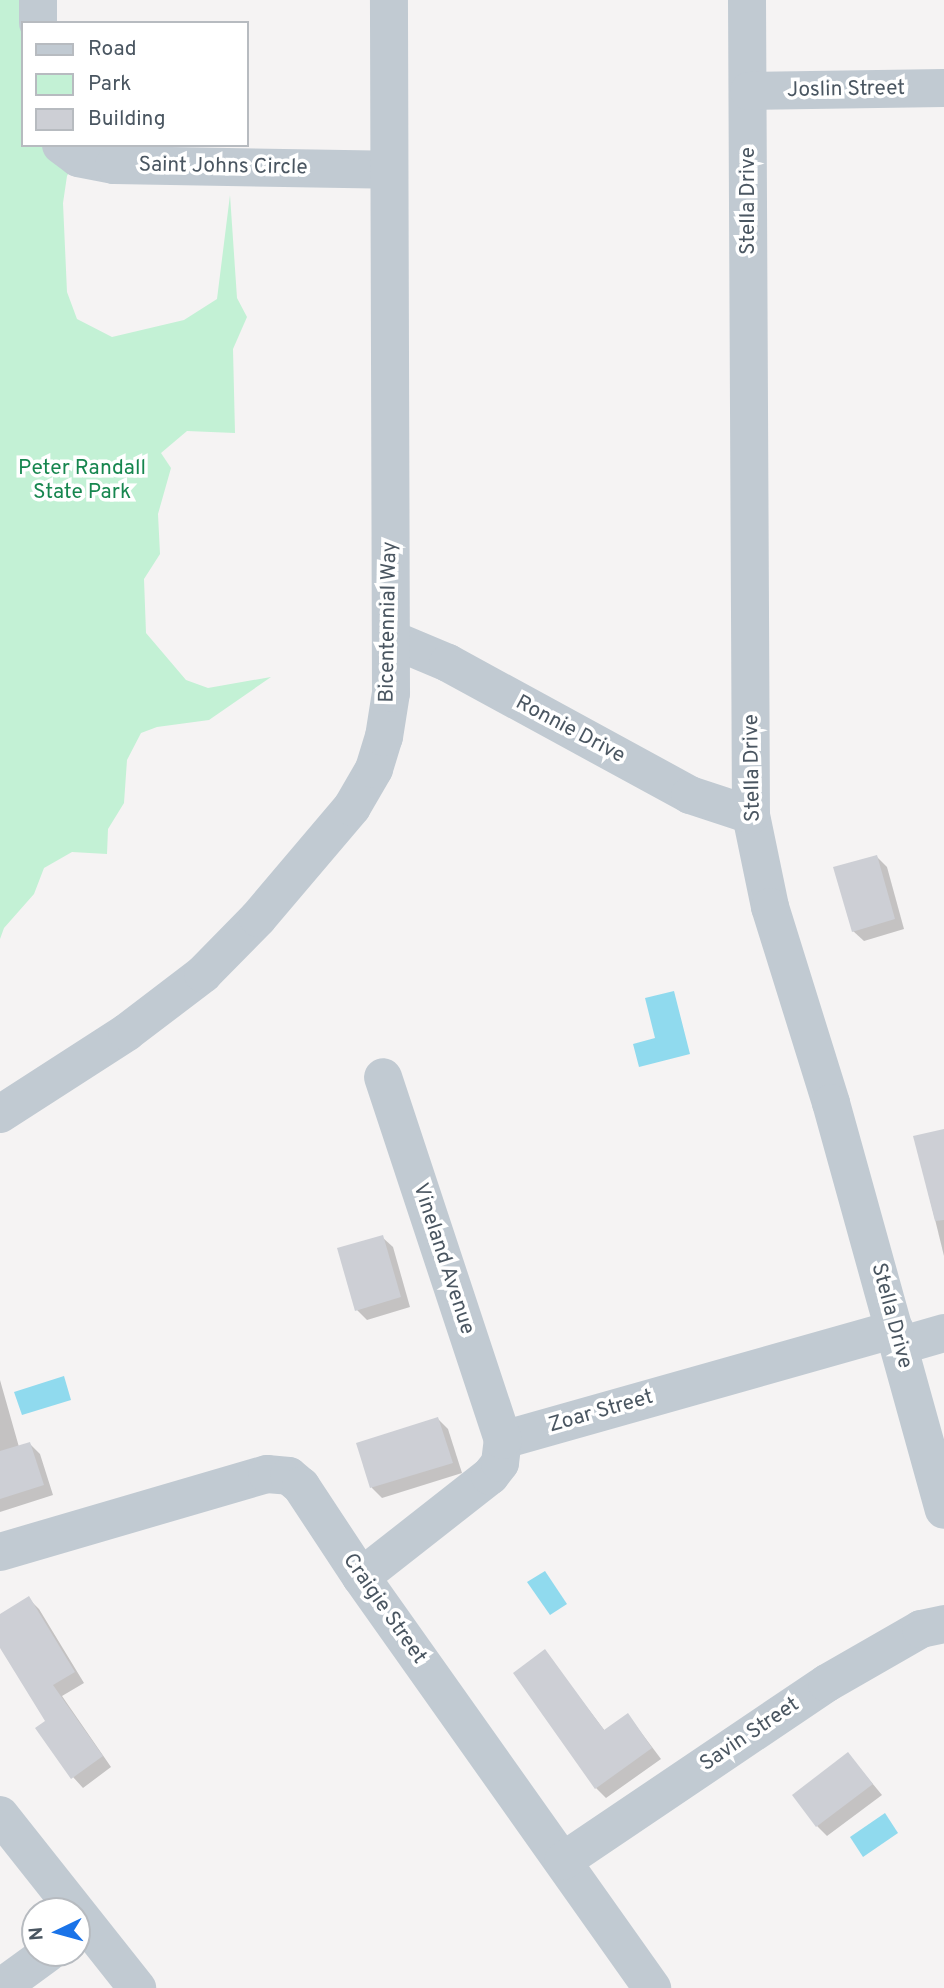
<!DOCTYPE html>
<style>
body{margin:0}
#map{position:relative;width:944px;height:1988px;overflow:hidden;background:#f5f3f3;font-family:Overpass,sans-serif}
div>[style]{position:absolute}
.green>*{inset:0;background:#c3f1d5}
.water>*{inset:0;background:#90daee}
.shadow>*{inset:0;background:#0003}
.building>*{inset:0;background:#cdcfd5}
.minor>*{height:38px;margin:-19px;padding:0 19px;transform-origin:19px;border-radius:19px;background:#c1cad2}
span{translate:-50% -50%;white-space:nowrap;text-align:center;line-height:1.15;-webkit-text-stroke:7px #fff;paint-order:stroke}
.street-label{font-size:21px;color:#4a5661}
.park-label{font-size:21px;color:#17864f}
.legend{position:absolute;left:21px;top:21px;width:228px;height:126px;box-sizing:border-box;background:#fff;border:2px solid #b7bbc0;margin:0;padding:9px 12px;list-style:none;font-size:21px;color:#4a5661}
.legend li{display:flex;align-items:center;gap:14px;height:35px}
.legend b{width:35px;border:2px solid #b7bbc0}
.north{position:absolute;left:21px;top:1897px;width:70px;height:70px;box-sizing:border-box;background:#fff;border:2px solid #b7bbc0;border-radius:50%;rotate:265deg;font-size:19px;font-weight:700;line-height:28px;text-align:center;color:#4a5661}
.north::after{content:'';display:block;margin:auto;width:24px;height:32px;background:#1a73e8;clip-path:polygon(50% 0,100% 100%,50% 72%,0 100%)}
</style>
<div id="map">
<div class="green">
<i style="clip-path:polygon(0 0,52px 0,23px 23px,23px 145px,68px 145px,76px 159px,67px 176px,63px 203px,67px 292px,77px 319px,112px 337px,184px 320px,217px 299px,230px 195px,237px 298px,247px 317px,233px 349px,235px 433px,187px 431px,161px 453px,171px 468px,158px 514px,160px 554px,144px 579px,146px 633px,186px 680px,208px 688px,271px 677px,209px 720px,157px 727px,141px 733px,127px 760px,124px 803px,108px 829px,107px 854px,72px 852px,44px 868px,34px 894px,4px 928px,0 939px)"></i>
</div>
<div class="water">
<i style="clip-path:polygon(674px 991px,690px 1054px,639px 1067px,633px 1044px,655px 1038px,645px 998px)"></i>
<i style="clip-path:polygon(64px 1376px,71px 1400px,22px 1415px,14px 1392px)"></i>
<i style="clip-path:polygon(545px 1571px,567px 1604px,550px 1615px,527px 1582px)"></i>
<i style="clip-path:polygon(885px 1813px,898px 1833px,863px 1857px,850px 1837px)"></i>
</div>
<div class="shadow">
<i style="clip-path:polygon(877px 857px,887px 867px,904px 929px,864px 941px,853px 931px)"></i>
<i style="clip-path:polygon(944px 1130px,944px 1256px,915px 1138px)"></i>
<i style="clip-path:polygon(382px 1237px,393px 1247px,410px 1307px,367px 1320px,357px 1310px)"></i>
<i style="clip-path:polygon(0 1380px,19px 1447px,30px 1444px,40px 1454px,53px 1495px,0 1512px)"></i>
<i style="clip-path:polygon(438px 1419px,448px 1429px,462px 1473px,382px 1498px,372px 1488px,358px 1444px)"></i>
<i style="clip-path:polygon(28px 1598px,39px 1609px,84px 1683px,62px 1696px,111px 1767px,83px 1788px,73px 1777px,47px 1722px,0 1644px,0 1616px)"></i>
<i style="clip-path:polygon(545px 1652px,605px 1731px,628px 1715px,661px 1759px,606px 1798px,596px 1788px)"></i>
<i style="clip-path:polygon(848px 1754px,882px 1795px,827px 1836px,817px 1826px)"></i>
</div>
<div class="building">
<i style="clip-path:polygon(877px 855px,895px 919px,852px 932px,833px 867px)"></i>
<i style="clip-path:polygon(944px 1129px,944px 1220px,935px 1221px,913px 1136px)"></i>
<i style="clip-path:polygon(383px 1235px,401px 1297px,355px 1311px,337px 1248px)"></i>
<i style="clip-path:polygon(438px 1417px,453px 1463px,370px 1488px,356px 1443px)"></i>
<i style="clip-path:polygon(30px 1442px,44px 1485px,0 1499px,0 1451px)"></i>
<i style="clip-path:polygon(29px 1596px,75px 1672px,53px 1685px,103px 1756px,71px 1779px,35px 1728px,45px 1721px,0 1648px,0 1614px)"></i>
<i style="clip-path:polygon(545px 1649px,604px 1730px,628px 1713px,652px 1748px,595px 1789px,513px 1673px)"></i>
<i style="clip-path:polygon(848px 1752px,873px 1784px,816px 1827px,792px 1795px)"></i>
</div>
<div class="minor">
<i style="left:747px;top:0;width:815px;rotate:89.72deg"></i>
<i style="left:751px;top:815px;width:94px;rotate:78.3deg"></i>
<i style="left:770px;top:907px;width:205px;rotate:72.7deg"></i>
<i style="left:831px;top:1103px;width:422px;rotate:74.5deg"></i>
<i style="left:38px;top:23px;width:23px;rotate:-90deg"></i>
<i style="left:749px;top:91px;width:195px;rotate:-0.9deg"></i>
<i style="left:61px;top:145px;width:21px;rotate:37deg"></i>
<i style="left:78px;top:158px;width:37px;rotate:11deg"></i>
<i style="left:114px;top:165px;width:275px;rotate:1deg"></i>
<i style="left:391px;top:639px;width:62px;rotate:22.8deg"></i>
<i style="left:448px;top:663px;width:276px;rotate:28.6deg"></i>
<i style="left:690px;top:795px;width:64px;rotate:18.2deg"></i>
<i style="left:0;top:1114px;width:151px;rotate:-32.8deg"></i>
<i style="left:127px;top:1032px;width:96px;rotate:-37.3deg"></i>
<i style="left:203px;top:974px;width:78px;rotate:-45.5deg"></i>
<i style="left:258px;top:918px;width:145px;rotate:-49.7deg"></i>
<i style="left:352px;top:807px;width:44px;rotate:-59.9deg"></i>
<i style="left:374px;top:769px;width:34px;rotate:-73deg"></i>
<i style="left:384px;top:737px;width:45px;rotate:-81deg"></i>
<i style="left:391px;top:693px;width:693px;rotate:-90.17deg"></i>
<i style="left:899px;top:1346px;width:47px;rotate:-16.1deg"></i>
<i style="left:503px;top:1440px;width:407px;rotate:-15.8deg"></i>
<i style="left:0;top:1552px;width:278px;rotate:-16.3deg"></i>
<i style="left:267px;top:1474px;width:22px;rotate:5deg"></i>
<i style="left:289px;top:1476px;width:16px;rotate:40deg"></i>
<i style="left:301px;top:1486px;width:109px;rotate:56.6deg"></i>
<i style="left:361px;top:1577px;width:504px;rotate:54.7deg"></i>
<i style="left:361px;top:1577px;width:164px;rotate:-38.1deg"></i>
<i style="left:490px;top:1476px;width:16px;rotate:-52deg"></i>
<i style="left:500px;top:1463px;width:23px;rotate:-83deg"></i>
<i style="left:503px;top:1440px;width:382px;rotate:-108.3deg"></i>
<i style="left:0;top:1815px;width:221px;rotate:51.6deg"></i>
<i style="left:563px;top:1861px;width:318px;rotate:-34deg"></i>
<i style="left:827px;top:1683px;width:108px;rotate:-29.9deg"></i>
<i style="left:921px;top:1629px;width:24px;rotate:-12deg"></i>
<i style="left:0;top:1988px;width:59px;rotate:-36.1deg"></i>
</div>
<div class="street-label">
<span style="left:846px;top:90px;rotate:-1deg">Joslin Street</span>
<span style="left:223px;top:167px;rotate:1deg">Saint Johns Circle</span>
<span style="left:749px;top:201px;rotate:-90deg">Stella Drive</span>
<span style="left:389px;top:622px;rotate:-89deg">Bicentennial Way</span>
<span style="left:570px;top:730px;rotate:28deg">Ronnie Drive</span>
<span style="left:753px;top:768px;rotate:-91deg">Stella Drive</span>
<span style="left:443px;top:1259px;rotate:72deg">Vineland Avenue</span>
<span style="left:891px;top:1316px;rotate:75deg">Stella Drive</span>
<span style="left:601px;top:1412px;rotate:-16deg">Zoar Street</span>
<span style="left:384px;top:1609px;rotate:55deg">Craigie Street</span>
<span style="left:750px;top:1735px;rotate:-34deg">Savin Street</span>
</div>
<div class="park-label">
<span style="left:82px;top:481px">Peter Randall<br>State Park</span>
</div>
<ul class="legend">
<li><b style="height:9px;background:#c1cad2"></b>Road</li>
<li><b style="height:19px;background:#c3f1d5"></b>Park</li>
<li><b style="height:19px;background:#cdcfd5"></b>Building</li>
</ul>
<div class="north">N</div>
</div>
